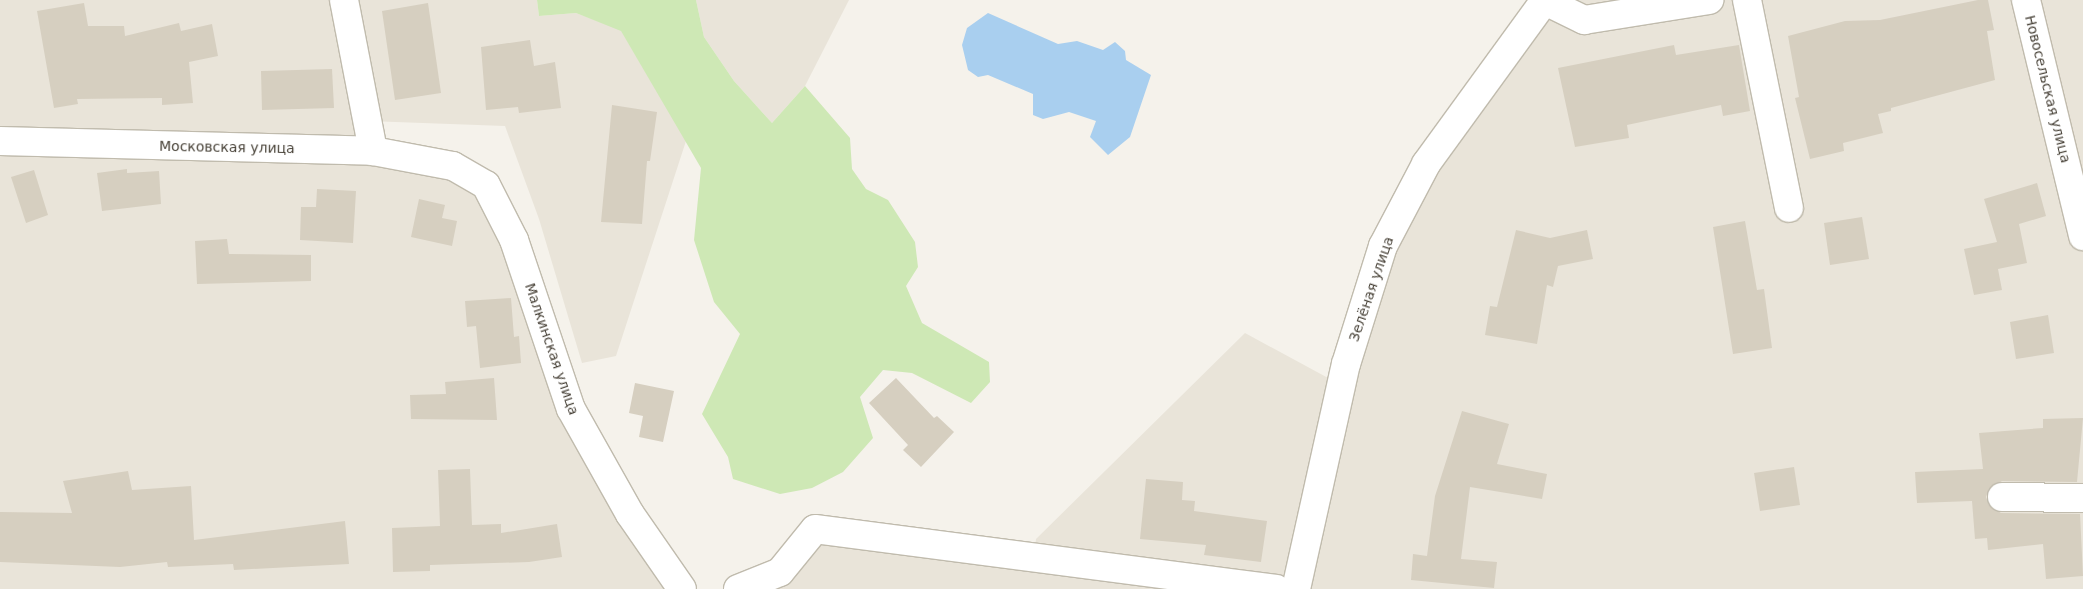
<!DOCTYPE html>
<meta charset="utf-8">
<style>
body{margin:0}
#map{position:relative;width:2083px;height:589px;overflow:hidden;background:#f5f2eb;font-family:"DejaVu Sans",sans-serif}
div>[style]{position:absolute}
.residential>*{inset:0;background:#e9e4d9}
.green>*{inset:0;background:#cee8b5}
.water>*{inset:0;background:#a9cfef}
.building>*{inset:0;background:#d6cfc0}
.roads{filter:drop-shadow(1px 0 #c0bbad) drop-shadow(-1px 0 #c0bbad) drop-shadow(0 1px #c0bbad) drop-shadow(0 -1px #c0bbad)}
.minor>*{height:28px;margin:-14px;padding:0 14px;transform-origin:14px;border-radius:14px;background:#fff}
span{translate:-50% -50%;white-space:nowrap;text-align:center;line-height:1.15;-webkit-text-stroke:4px #fff;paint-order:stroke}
.street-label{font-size:14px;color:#494339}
</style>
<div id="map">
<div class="residential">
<i style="clip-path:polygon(0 0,537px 0,539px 16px,576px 13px,621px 30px,686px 141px,616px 356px,582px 363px,539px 219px,505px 126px,368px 121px,374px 151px,486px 185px,571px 409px,682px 589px,0 589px)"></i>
<i style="clip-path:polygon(696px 0,849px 0,805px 86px,772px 123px,734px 81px,704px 37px)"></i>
<i style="clip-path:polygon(1543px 0,2083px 0,2083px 589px,738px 589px,815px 529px,1034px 557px,1036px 539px,1245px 333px,1341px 385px,1383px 246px)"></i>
</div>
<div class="green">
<i style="clip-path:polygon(537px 0,696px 0,704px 37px,734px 81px,772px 123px,805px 86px,850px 138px,852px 169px,866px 189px,888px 200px,915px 242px,918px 267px,906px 286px,922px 323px,989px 362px,990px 382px,971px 403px,912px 373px,883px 370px,860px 397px,873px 438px,843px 472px,812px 488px,780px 494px,733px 479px,728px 457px,702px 414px,740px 334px,714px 302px,694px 240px,701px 168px,621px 31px,576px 13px,539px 16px)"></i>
</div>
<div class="water">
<i style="clip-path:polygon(988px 13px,1058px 44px,1077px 41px,1103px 50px,1115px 42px,1125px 51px,1126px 60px,1151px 75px,1130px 137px,1108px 155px,1090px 137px,1096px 121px,1069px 112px,1043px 119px,1033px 115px,1033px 94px,988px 75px,978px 77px,968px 70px,962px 45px,967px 28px)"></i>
</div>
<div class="building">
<i style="clip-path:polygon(1978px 0,1988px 0,1994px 30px,1987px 31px,1995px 80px,1891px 108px,1891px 111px,1878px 114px,1883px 133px,1843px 143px,1844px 151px,1810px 159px,1795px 98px,1799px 97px,1788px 36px,1845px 21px,1880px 20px)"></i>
<i style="clip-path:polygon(84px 3px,88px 26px,124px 26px,125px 36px,179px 23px,181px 31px,212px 24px,218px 56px,189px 62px,193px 103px,162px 105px,162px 98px,77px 99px,78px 104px,54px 108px,37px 11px)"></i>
<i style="clip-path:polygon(428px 3px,441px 93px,395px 100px,382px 11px)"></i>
<i style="clip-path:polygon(530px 40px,534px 66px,555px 62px,561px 108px,519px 113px,518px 107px,486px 110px,481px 47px)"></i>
<i style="clip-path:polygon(1674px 45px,1676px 55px,1739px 45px,1750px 111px,1723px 116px,1721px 105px,1627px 125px,1629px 138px,1575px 147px,1558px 68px)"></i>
<i style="clip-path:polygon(332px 69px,334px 108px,262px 110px,261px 71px)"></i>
<i style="clip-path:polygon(612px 105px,657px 112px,650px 161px,647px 161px,642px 224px,601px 222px)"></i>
<i style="clip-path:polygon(127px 169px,127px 173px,159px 171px,161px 204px,102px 211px,97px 173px)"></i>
<i style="clip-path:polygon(34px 170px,48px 215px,26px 223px,11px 177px)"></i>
<i style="clip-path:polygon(2037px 183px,2046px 216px,2019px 224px,2027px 263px,1998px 269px,2002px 290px,1974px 295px,1964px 249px,1997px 242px,1984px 199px)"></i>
<i style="clip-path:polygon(317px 189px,356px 191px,353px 243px,300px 240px,301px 207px,316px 207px)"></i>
<i style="clip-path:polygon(419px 199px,445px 205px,442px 218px,457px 221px,452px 246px,411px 237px)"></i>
<i style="clip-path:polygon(1862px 217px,1869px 259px,1830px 265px,1824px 223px)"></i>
<i style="clip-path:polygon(1745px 221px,1757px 290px,1764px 289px,1772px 348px,1733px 354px,1713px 227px)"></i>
<i style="clip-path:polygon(1516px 230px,1550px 238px,1587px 230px,1593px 259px,1558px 266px,1553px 287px,1547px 285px,1537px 344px,1485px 335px,1490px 306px,1497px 307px)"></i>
<i style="clip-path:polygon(227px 239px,229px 254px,311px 255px,311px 281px,197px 284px,195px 241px)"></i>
<i style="clip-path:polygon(511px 298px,514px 337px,519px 336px,521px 363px,480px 368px,476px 326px,467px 327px,465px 301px)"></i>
<i style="clip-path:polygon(2048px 315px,2054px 353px,2016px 359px,2010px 322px)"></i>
<i style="clip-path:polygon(494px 378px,497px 420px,411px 419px,410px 395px,446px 394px,445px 382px)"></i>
<i style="clip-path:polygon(896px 378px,934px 418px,937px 416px,954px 432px,921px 467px,903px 450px,908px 445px,869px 403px)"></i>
<i style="clip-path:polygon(635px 383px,674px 391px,663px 442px,639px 437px,643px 416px,629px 413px)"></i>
<i style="clip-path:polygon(1462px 411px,1509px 424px,1497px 464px,1547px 474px,1542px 499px,1470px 487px,1461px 559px,1497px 562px,1494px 588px,1411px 580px,1413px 554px,1427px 556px,1435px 496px)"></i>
<i style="clip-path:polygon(2083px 418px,2077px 482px,2002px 481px,1989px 489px,1986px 497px,1989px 505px,2001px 513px,2080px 514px,2083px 576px,2046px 579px,2043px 544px,1988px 550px,1987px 538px,1975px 539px,1972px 501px,1917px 503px,1915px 472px,1983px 469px,1979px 433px,2043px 428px,2043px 419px)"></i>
<i style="clip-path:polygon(1794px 467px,1800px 505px,1760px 511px,1754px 473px)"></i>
<i style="clip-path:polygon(470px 469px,472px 525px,501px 524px,501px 533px,557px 524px,562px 557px,529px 562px,430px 565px,430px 571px,393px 572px,392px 528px,440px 526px,438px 470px)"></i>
<i style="clip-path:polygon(128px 471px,132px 490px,191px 486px,194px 540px,345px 521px,349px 564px,234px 570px,233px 564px,168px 567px,167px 562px,120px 567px,0 562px,0 512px,72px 513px,63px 481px)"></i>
<i style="clip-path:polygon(1146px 479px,1183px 482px,1182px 500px,1195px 501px,1194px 511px,1267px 521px,1261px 562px,1204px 555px,1206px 545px,1140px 539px)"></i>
</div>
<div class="roads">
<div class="minor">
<i style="left:344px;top:0;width:154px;rotate:79.1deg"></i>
<i style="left:1543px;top:0;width:46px;rotate:26deg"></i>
<i style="left:1584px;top:20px;width:127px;rotate:-9.1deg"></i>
<i style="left:1747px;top:0;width:212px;rotate:78.6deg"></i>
<i style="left:2026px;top:0;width:243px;rotate:76.4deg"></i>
<i style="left:0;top:141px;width:373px;rotate:1.5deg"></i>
<i style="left:373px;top:151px;width:81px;rotate:10.6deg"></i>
<i style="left:453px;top:166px;width:38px;rotate:30deg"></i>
<i style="left:486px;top:185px;width:62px;rotate:63deg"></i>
<i style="left:514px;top:240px;width:178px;rotate:71.4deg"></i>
<i style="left:571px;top:409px;width:120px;rotate:60.7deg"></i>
<i style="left:630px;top:514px;width:91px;rotate:55.3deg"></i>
<i style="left:2002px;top:497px;width:81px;rotate:0.7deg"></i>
<i style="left:738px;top:589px;width:45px;rotate:-22deg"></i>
<i style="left:780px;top:572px;width:55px;rotate:-50.9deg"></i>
<i style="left:815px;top:529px;width:465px;rotate:7.4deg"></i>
<i style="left:1296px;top:589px;width:230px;rotate:-77.5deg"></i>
<i style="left:1346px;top:364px;width:124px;rotate:-72.6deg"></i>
<i style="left:1383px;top:246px;width:93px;rotate:-62.3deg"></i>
<i style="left:1426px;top:164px;width:203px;rotate:-54deg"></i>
</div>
</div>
<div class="street-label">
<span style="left:2048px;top:89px;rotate:76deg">Новосельская улица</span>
<span style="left:227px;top:147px;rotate:1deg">Московская улица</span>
<span style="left:1371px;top:289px;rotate:-71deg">Зелёная улица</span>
<span style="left:552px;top:349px;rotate:71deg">Малкинская улица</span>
</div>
</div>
